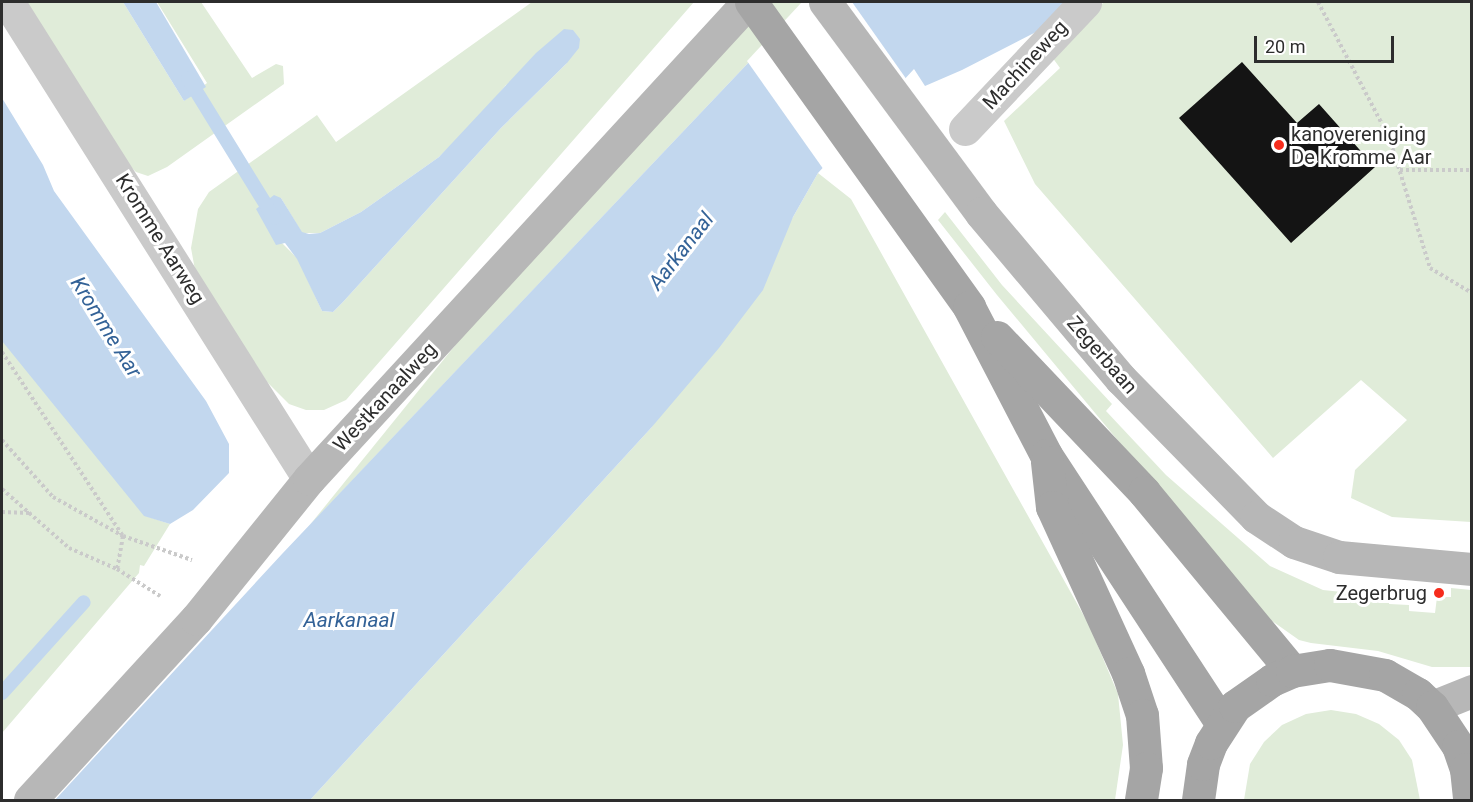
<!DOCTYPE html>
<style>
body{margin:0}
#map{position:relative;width:1473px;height:802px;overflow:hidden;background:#fff;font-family:Roboto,sans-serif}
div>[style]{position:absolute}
.green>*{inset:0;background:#e0ecd9}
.water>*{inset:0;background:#c2d7ee}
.pier>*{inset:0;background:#fff}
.stream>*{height:14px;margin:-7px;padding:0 7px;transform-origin:7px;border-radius:7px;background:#c2d7ee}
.building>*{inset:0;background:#141414}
.path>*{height:4px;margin-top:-2px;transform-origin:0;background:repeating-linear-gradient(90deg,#cacaca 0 3px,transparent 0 6px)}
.street>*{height:33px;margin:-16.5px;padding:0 16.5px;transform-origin:16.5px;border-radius:16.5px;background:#cacaca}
.secondary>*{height:33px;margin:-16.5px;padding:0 16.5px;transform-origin:16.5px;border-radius:16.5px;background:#b7b7b7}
.primary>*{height:33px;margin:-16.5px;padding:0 16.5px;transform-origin:16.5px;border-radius:16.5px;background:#a5a5a5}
.dots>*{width:16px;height:16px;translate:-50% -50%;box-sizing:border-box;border:3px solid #fff;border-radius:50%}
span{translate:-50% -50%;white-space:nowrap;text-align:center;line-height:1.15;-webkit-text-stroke:6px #fff;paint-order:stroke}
.street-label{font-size:20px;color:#2d2d2d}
.poi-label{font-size:20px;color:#2d2d2d}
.left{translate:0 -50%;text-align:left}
.right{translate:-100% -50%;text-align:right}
.water-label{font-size:21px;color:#336297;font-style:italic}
.frame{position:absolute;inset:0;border:3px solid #2d2d2d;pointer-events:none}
.scale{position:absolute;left:1254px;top:36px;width:140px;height:27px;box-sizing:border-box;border:3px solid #2d2d2d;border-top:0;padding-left:8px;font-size:18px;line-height:21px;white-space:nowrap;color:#2d2d2d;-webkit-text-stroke:4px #fff;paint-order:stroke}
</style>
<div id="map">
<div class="green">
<i style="clip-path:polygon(27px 2px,123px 2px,184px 101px,207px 83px,157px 2px,201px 2px,252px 78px,276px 64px,283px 66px,284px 84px,167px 167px,148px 176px,136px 172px,124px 160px)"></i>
<i style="clip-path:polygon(evenodd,532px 2px,694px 2px,346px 400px,324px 410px,306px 410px,289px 404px,267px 382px,195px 270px,191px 248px,198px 209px,209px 192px,317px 115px,336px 142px,532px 2px,567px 63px,501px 128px,343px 302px,333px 312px,322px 311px,298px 259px,282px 243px,281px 198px,302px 233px,320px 233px,361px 212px,439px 157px,473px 125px,506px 85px,567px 63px)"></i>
<i style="clip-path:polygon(766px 2px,806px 2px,309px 526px,508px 280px)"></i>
<i style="clip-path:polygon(1104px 2px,1471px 2px,1471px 522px,1392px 517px,1351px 498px,1355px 470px,1407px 420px,1361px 380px,1273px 458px,1035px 184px,1004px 121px,1060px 68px,1052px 57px)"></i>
<i style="clip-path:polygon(818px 173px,851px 199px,1089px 625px,1118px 694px,1123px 745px,1115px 800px,310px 800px,651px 428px,793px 217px)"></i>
<i style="clip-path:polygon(945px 212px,1002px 285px,1112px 404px,1106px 411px,1166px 475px,1270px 566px,1323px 590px,1389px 597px,1389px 604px,1409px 605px,1409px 611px,1435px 613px,1437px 597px,1451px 597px,1451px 588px,1471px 590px,1471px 667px,1432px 667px,1378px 651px,1311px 643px,1299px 640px,1262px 614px,997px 295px,938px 220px)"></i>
<i style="clip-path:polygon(2px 289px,149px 517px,170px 524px,144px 566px,140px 565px,139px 573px,2px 733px)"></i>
<i style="clip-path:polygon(1331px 710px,1356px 714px,1379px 724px,1399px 740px,1412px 760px,1420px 800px,1244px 800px,1250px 764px,1264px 742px,1282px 725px,1306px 714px)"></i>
</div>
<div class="water">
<i style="clip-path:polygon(123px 2px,156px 2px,206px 87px,184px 101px)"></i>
<i style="clip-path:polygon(806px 2px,1070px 2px,1036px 32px,962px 70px,925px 86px,914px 69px,818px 173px,793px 217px,763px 290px,719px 348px,651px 428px,310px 800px,55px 800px,282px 554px)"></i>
<i style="clip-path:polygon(564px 29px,573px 30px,580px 39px,579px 48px,567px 63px,501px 128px,343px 302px,333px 312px,322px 311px,297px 259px,285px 243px,276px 245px,256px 209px,274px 195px,281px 198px,302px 232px,309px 234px,320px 233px,361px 212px,439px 157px,536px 53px)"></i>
<i style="clip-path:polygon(2px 98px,43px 165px,54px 191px,206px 401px,229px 444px,229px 473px,193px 510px,170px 524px,144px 516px,2px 341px)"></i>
</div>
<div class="pier">
<i style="clip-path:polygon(802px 2px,852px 2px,907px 80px,824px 170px,747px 61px)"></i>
</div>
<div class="stream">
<i style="left:188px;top:78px;width:164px;rotate:58.4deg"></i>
<i style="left:2px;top:693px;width:122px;rotate:-48deg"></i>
</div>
<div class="building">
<i style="clip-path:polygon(1242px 62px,1297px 123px,1319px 104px,1375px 167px,1291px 243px,1179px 118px)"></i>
</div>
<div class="path">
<i style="left:1318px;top:2px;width:153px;rotate:62.3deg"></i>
<i style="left:1389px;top:137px;width:137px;rotate:72.6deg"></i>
<i style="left:1430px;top:268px;width:49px;rotate:30.8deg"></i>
<i style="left:1400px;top:170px;width:72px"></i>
<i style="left:2px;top:352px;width:220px;rotate:56.7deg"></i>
<i style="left:123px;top:536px;width:34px;rotate:100deg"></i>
<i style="left:2px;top:440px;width:76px;rotate:48.2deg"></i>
<i style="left:53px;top:497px;width:80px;rotate:29.1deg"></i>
<i style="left:123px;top:536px;width:73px;rotate:19.2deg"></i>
<i style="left:2px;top:489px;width:89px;rotate:41.4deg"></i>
<i style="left:69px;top:548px;width:52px;rotate:23.6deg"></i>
<i style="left:117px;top:569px;width:51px;rotate:32.1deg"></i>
<i style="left:2px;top:512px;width:27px;rotate:2deg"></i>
</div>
<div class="street">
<i style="left:8px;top:2px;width:564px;rotate:57.75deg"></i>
<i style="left:965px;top:129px;width:175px;rotate:-46.6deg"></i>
</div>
<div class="secondary">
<i style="left:825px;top:2px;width:262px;rotate:53.5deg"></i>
<i style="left:981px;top:213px;width:217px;rotate:49.9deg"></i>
<i style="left:1121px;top:379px;width:193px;rotate:45.6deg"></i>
<i style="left:1256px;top:517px;width:45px;rotate:33.3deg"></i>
<i style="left:1294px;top:542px;width:47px;rotate:18.4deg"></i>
<i style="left:1339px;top:557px;width:134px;rotate:5.2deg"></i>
<i style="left:1432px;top:707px;width:43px;rotate:-21.8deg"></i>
<i style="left:30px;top:800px;width:246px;rotate:-47.5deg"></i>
<i style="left:196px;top:619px;width:180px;rotate:-51.1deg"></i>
<i style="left:309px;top:479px;width:648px;rotate:-47.38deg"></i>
</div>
<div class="primary">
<i style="left:751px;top:2px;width:375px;rotate:54.4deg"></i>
<i style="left:969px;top:307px;width:167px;rotate:62.5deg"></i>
<i style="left:1046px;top:455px;width:321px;rotate:56.8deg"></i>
<i style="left:997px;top:337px;width:214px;rotate:46.5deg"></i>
<i style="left:1144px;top:492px;width:232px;rotate:50.4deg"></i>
<i style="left:1047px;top:462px;width:45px;rotate:83.7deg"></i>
<i style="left:1052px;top:507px;width:183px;rotate:65.4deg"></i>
<i style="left:1128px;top:673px;width:44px;rotate:71.6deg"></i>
<i style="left:1142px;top:715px;width:53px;rotate:85.7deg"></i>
<i style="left:1146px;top:768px;width:32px;rotate:99deg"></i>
<i style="left:1198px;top:800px;width:36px;rotate:-82deg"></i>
<i style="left:1203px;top:764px;width:22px;rotate:-69deg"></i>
<i style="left:1211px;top:743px;width:44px;rotate:-57deg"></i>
<i style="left:1235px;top:706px;width:45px;rotate:-35.1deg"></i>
<i style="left:1272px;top:680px;width:22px;rotate:-24deg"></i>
<i style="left:1292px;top:671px;width:38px;rotate:-9deg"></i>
<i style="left:1330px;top:665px;width:56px;rotate:10.3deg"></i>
<i style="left:1385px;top:675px;width:38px;rotate:30deg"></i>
<i style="left:1418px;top:694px;width:19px;rotate:43deg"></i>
<i style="left:1432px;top:707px;width:47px;rotate:56.3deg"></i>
<i style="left:1458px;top:746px;width:24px;rotate:71deg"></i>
<i style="left:1466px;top:769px;width:31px;rotate:84deg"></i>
</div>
<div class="dots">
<i style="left:1279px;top:145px;background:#f62c1c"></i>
<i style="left:1439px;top:593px;background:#f62c1c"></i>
</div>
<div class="street-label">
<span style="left:1025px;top:65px;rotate:-47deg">Machineweg</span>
<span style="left:160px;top:239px;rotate:58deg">Kromme Aarweg</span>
<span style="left:1102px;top:355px;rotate:49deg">Zegerbaan</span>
<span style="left:385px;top:397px;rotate:-47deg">Westkanaalweg</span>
</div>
<div class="poi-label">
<span class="left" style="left:1291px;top:146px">kanovereniging<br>De Kromme Aar</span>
<span class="right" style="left:1427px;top:593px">Zegerbrug</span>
</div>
<div class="water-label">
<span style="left:681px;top:251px;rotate:-52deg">Aarkanaal</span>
<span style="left:106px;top:327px;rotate:58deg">Kromme Aar</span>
<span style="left:349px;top:620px">Aarkanaal</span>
</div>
<div class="frame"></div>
<div class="scale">20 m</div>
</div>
